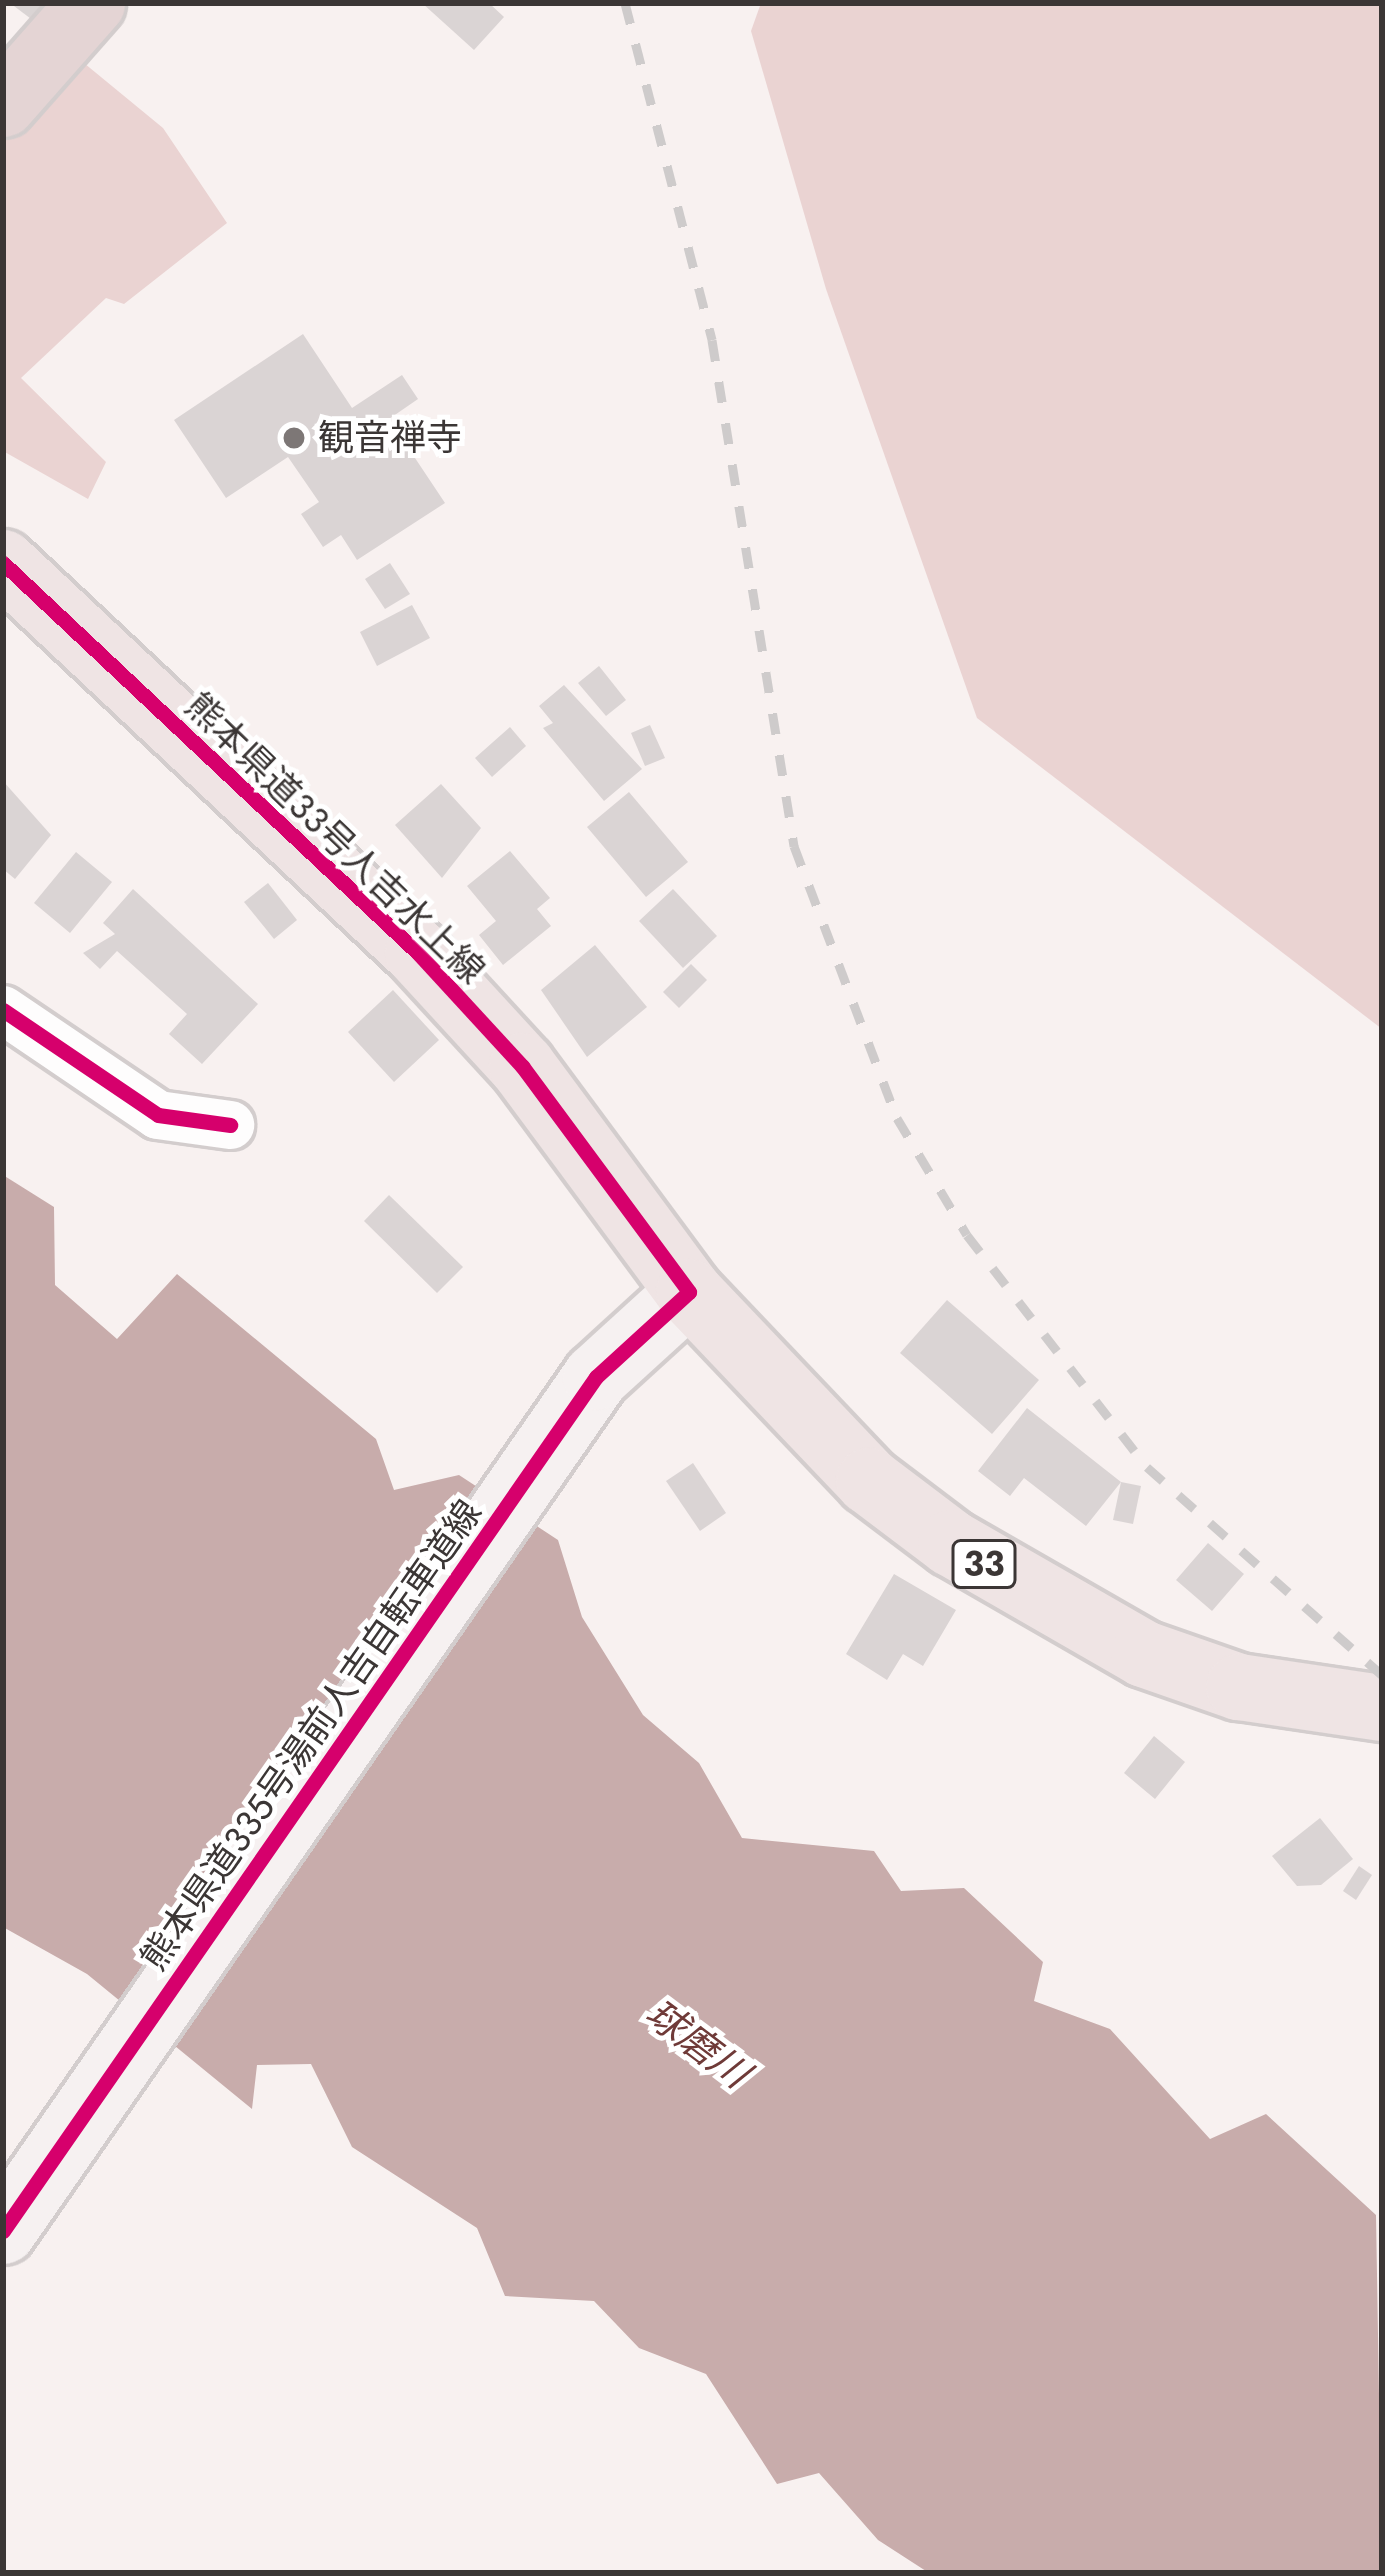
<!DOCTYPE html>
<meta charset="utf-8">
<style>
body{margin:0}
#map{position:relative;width:1385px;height:2576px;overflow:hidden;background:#f8f1f0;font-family:Jost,"Noto Sans JP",sans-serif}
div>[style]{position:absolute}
.green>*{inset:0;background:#ead3d2}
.water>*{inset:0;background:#c8acab}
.building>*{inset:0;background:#dad4d4}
.roads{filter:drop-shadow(3px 0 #d3cdcd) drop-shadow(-3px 0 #d3cdcd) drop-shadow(0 3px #d3cdcd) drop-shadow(0 -3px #d3cdcd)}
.street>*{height:48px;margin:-24px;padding:0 24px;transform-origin:24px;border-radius:24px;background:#fefdfd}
.secondary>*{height:66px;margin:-33px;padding:0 33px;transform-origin:33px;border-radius:33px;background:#f6f1f1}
.primary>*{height:66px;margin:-33px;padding:0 33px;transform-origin:33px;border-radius:33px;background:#efe4e4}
.highway>*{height:66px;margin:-33px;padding:0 33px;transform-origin:33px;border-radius:33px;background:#e4d4d4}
.rail>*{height:9px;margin-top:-4.5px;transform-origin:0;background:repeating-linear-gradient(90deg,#cecbcb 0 21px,transparent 0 42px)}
.cycleway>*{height:15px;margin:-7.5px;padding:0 7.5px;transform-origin:7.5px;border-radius:7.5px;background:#d6006c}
.dots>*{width:33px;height:33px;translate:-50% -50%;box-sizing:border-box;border:6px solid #fff;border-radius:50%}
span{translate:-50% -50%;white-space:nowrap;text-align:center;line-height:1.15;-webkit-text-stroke:10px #fff;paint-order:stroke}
.shield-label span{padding:3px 9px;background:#fff;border:3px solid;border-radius:9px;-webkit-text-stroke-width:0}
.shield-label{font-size:33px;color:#3b3635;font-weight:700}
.poi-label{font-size:36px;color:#3b3635}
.left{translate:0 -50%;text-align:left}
.street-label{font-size:36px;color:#3b3635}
.water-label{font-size:39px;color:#6f3a38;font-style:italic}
.frame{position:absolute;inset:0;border:6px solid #3b3635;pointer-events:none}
</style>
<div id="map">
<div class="green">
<i style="clip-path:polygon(761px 3px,1382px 3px,1382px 1029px,977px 718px,826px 289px,751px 31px)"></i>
<i style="clip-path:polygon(73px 54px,163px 128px,227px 223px,124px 304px,106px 298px,21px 378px,106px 462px,88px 499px,3px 451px,3px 127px)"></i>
</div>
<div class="water">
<i style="clip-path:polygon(3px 1175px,54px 1207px,55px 1285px,117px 1339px,177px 1274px,376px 1439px,394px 1490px,459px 1475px,558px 1540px,582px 1617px,643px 1715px,699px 1763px,742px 1838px,874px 1851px,901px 1891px,964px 1888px,1043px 1962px,1034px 2001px,1110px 2029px,1210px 2139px,1266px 2114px,1376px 2215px,1382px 2573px,929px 2573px,878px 2540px,819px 2473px,777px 2484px,706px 2374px,639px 2348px,594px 2301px,505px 2296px,477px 2228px,352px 2147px,311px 2064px,257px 2065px,252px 2109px,87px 1974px,3px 1927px)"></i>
</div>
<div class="building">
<i style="clip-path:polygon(10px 3px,69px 3px,47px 31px)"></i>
<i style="clip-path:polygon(422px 3px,489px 3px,504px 17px,474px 50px)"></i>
<i style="clip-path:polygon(303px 334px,352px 408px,402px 375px,418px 399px,389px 419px,445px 503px,357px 560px,341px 535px,323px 547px,301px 514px,319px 502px,288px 457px,226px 498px,174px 420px)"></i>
<i style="clip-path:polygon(390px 563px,410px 594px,385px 609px,365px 579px)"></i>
<i style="clip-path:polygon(412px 605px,430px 638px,377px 666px,360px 632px)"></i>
<i style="clip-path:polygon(599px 666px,626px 700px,606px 716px,578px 683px)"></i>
<i style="clip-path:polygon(564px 685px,642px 769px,604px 801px,543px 728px,553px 723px,539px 706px)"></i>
<i style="clip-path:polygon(650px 725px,665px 758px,645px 766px,631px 733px)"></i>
<i style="clip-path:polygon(510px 727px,526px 746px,492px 777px,475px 758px)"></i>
<i style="clip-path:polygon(3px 781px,51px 835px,15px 879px,3px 869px)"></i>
<i style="clip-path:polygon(441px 784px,481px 828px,442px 878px,395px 825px)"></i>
<i style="clip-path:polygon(629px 792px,688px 862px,646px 897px,587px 827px)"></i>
<i style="clip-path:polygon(510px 851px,550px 898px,537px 909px,551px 926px,503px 965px,479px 935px,496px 921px,467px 886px)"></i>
<i style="clip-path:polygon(76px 852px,112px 882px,70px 933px,34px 903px)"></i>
<i style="clip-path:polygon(268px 883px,297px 920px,274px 939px,244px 902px)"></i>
<i style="clip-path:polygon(133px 889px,258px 1004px,202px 1064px,169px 1034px,187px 1014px,117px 951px,100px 969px,83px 953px,115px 934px,103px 923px)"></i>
<i style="clip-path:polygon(673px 889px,717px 936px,683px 968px,639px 921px)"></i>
<i style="clip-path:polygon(595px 945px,647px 1007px,587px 1057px,541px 990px)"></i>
<i style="clip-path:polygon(691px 964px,707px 980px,679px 1008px,663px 992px)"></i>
<i style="clip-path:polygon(393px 990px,439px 1040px,394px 1082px,348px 1032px)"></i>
<i style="clip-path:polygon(389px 1195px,463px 1267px,437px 1293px,364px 1221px)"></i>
<i style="clip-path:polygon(947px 1300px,1039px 1380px,992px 1434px,900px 1353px)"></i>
<i style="clip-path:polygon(1027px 1408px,1121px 1482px,1086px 1526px,1024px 1478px,1010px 1496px,978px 1471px)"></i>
<i style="clip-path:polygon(693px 1463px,726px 1513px,700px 1531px,666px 1481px)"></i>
<i style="clip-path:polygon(1121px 1482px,1141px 1486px,1133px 1524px,1113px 1520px)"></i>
<i style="clip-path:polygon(1208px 1543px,1244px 1574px,1212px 1611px,1176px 1580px)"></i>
<i style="clip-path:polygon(894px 1574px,956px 1610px,923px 1666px,903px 1654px,887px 1680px,846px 1654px)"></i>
<i style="clip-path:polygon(1154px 1736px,1185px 1762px,1155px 1799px,1124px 1773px)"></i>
<i style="clip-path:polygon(1320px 1818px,1353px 1859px,1321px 1885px,1297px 1886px,1272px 1856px)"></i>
<i style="clip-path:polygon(1359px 1866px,1372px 1875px,1356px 1900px,1343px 1891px)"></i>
</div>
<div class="roads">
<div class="street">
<i style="left:3px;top:1010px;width:187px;rotate:34.1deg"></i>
<i style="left:158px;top:1115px;width:73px;rotate:7.9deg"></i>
</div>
<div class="secondary">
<i style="left:3px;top:2231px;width:1040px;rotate:-55.22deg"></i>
<i style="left:596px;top:1377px;width:126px;rotate:-42.4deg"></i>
</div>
<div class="primary">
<i style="left:3px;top:563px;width:569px;rotate:43.22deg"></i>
<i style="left:418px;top:953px;width:154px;rotate:47.4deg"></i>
<i style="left:522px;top:1066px;width:281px;rotate:53.5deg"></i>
<i style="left:689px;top:1292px;width:261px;rotate:46.4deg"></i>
<i style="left:869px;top:1481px;width:103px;rotate:37.1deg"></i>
<i style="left:951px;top:1543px;width:223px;rotate:29.9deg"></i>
<i style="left:1144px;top:1654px;width:101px;rotate:19.2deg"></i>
<i style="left:1239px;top:1687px;width:145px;rotate:8.4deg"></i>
</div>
<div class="highway">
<i style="left:3px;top:104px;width:135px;rotate:-48.6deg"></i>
</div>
</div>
<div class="rail">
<i style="left:625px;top:3px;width:348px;rotate:75.5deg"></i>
<i style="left:712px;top:340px;width:513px;rotate:80.79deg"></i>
<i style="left:794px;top:846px;width:291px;rotate:69.3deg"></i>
<i style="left:897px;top:1118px;width:136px;rotate:59.1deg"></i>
<i style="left:967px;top:1235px;width:294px;rotate:52.2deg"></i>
<i style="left:1147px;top:1467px;width:314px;rotate:41.5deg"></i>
</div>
<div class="cycleway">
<i style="left:3px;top:563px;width:569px;rotate:43.22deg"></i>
<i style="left:418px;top:953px;width:154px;rotate:47.4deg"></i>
<i style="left:522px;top:1066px;width:281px;rotate:53.5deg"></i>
<i style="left:689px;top:1292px;width:126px;rotate:137.6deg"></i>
<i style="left:596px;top:1377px;width:1040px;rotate:124.78deg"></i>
<i style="left:3px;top:1010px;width:187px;rotate:34.1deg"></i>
<i style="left:158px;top:1115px;width:73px;rotate:7.9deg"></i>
</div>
<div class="dots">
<i style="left:294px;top:438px;background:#7d7776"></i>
</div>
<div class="shield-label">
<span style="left:984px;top:1564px">33</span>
</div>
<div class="poi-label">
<span class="left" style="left:318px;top:438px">観音禅寺</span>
</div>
<div class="street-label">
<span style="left:335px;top:838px;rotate:44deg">熊本県道33号人吉水上線</span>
<span style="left:311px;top:1735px;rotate:-55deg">熊本県道335号湯前人吉自転車道線</span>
</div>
<div class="water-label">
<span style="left:697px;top:2044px;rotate:37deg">球磨川</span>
</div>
<div class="frame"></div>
</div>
